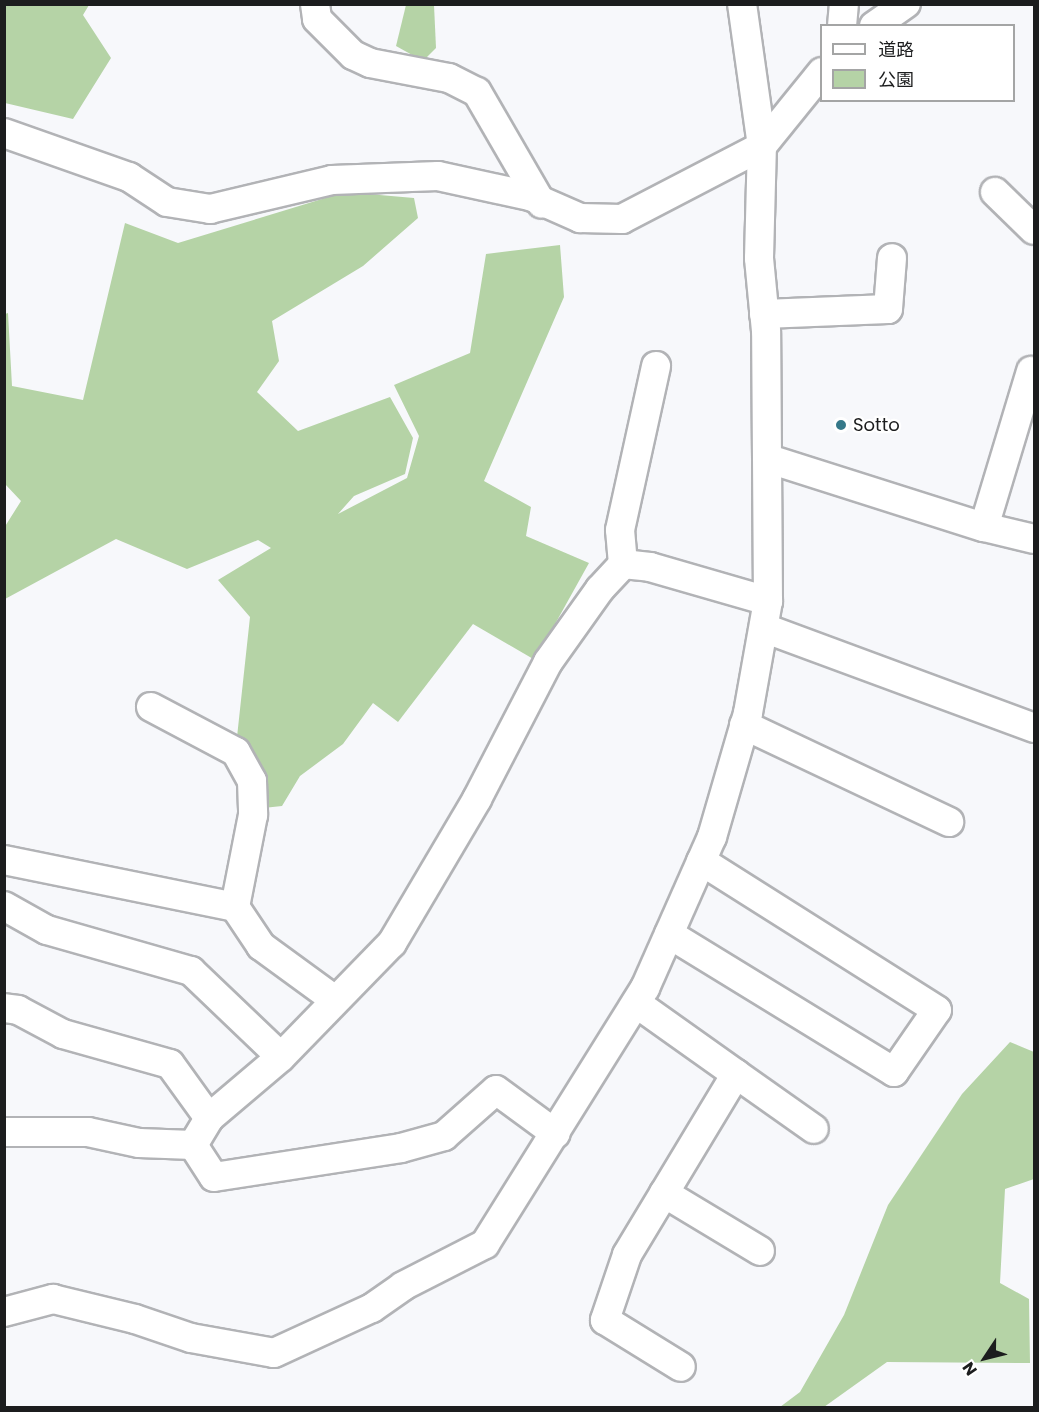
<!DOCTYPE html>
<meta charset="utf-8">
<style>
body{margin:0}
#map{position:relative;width:1039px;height:1412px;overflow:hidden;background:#f7f8fb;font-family:Poppins,"Noto Sans JP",sans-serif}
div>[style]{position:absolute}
.green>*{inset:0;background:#b5d3a6}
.roads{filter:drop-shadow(2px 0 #b2b3b6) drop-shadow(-2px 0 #b2b3b6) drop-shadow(0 2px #b2b3b6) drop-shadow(0 -2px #b2b3b6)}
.minor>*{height:28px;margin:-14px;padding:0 14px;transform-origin:14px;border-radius:14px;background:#fff}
.dots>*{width:16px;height:16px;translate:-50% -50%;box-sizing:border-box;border:3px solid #fff;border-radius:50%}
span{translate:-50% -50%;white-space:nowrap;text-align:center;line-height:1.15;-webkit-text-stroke:4.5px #fff;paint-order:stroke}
.poi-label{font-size:18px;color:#1c1d1e}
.left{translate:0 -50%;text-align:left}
.frame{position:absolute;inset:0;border:6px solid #1c1d1e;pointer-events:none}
.legend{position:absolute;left:820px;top:24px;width:195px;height:78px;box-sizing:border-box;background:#fff;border:2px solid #a4a5a5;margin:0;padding:8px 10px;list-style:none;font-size:18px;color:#1c1d1e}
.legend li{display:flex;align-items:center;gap:12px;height:30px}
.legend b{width:30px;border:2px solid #a4a5a5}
.north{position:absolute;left:955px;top:1328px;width:60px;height:60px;-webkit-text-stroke:4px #fff;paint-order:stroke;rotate:235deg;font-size:16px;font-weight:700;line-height:24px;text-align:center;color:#1c1d1e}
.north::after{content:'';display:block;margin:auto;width:21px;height:27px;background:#1c1d1e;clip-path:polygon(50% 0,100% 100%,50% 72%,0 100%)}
</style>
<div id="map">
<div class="green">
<i style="clip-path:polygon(5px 4px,89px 5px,83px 15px,111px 58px,73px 119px,5px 103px)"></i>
<i style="clip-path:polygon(406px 5px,434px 5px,436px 48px,423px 61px,396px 46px)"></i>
<i style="clip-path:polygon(345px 192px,414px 198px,418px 218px,363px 266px,272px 321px,279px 361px,257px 392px,298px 431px,390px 397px,413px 438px,405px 474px,354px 496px,338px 514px,407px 478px,419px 436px,394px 385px,470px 353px,486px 254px,560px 245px,564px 297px,484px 481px,531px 507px,526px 536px,589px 563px,535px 660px,473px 624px,398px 722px,373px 703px,343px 744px,300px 776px,282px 806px,246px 810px,237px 737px,250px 617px,218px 580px,271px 548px,258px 540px,187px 569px,116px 539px,5px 599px,4px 528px,21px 501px,5px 484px,5px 314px,8px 313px,12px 386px,83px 400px,125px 223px,178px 243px)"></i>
<i style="clip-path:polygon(1010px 1042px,1034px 1052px,1034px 1179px,1005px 1189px,1000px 1283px,1029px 1299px,1030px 1363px,887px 1362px,824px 1407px,780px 1407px,800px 1392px,844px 1315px,888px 1205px,962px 1094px)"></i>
</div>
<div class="roads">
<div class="minor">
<i style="left:315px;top:4px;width:15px;rotate:82deg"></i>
<i style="left:317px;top:19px;width:51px;rotate:45deg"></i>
<i style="left:353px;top:55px;width:19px;rotate:25deg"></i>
<i style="left:370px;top:63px;width:80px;rotate:10.8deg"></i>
<i style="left:449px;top:78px;width:31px;rotate:27deg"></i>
<i style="left:477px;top:92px;width:129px;rotate:59.9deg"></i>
<i style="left:842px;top:26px;width:22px;rotate:-85deg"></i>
<i style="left:874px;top:26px;width:39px;rotate:-35deg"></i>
<i style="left:4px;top:133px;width:133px;rotate:19.4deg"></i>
<i style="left:129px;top:177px;width:45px;rotate:33.3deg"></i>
<i style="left:167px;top:202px;width:44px;rotate:9.2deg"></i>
<i style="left:210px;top:209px;width:125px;rotate:-13.4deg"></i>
<i style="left:332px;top:180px;width:106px;rotate:-2.2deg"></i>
<i style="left:438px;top:176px;width:94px;rotate:12.3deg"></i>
<i style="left:530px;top:196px;width:55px;rotate:23.7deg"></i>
<i style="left:580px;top:218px;width:42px;rotate:1.4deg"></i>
<i style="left:622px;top:219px;width:158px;rotate:-27.5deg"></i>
<i style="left:762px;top:146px;width:95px;rotate:-51deg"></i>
<i style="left:995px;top:192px;width:54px;rotate:44.3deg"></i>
<i style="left:764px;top:314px;width:124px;rotate:-2.3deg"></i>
<i style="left:888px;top:309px;width:51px;rotate:-85.5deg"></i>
<i style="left:769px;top:459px;width:225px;rotate:17.6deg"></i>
<i style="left:984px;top:527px;width:51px;rotate:13.5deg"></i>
<i style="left:984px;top:527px;width:163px;rotate:-73.2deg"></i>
<i style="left:623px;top:564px;width:34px;rotate:-95deg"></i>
<i style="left:620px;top:530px;width:168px;rotate:-77.6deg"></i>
<i style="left:764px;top:628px;width:288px;rotate:20.3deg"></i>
<i style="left:151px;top:707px;width:96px;rotate:27.9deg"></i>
<i style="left:236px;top:752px;width:33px;rotate:61deg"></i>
<i style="left:252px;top:781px;width:34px;rotate:88deg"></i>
<i style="left:253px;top:815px;width:94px;rotate:101.1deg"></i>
<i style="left:744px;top:725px;width:227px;rotate:25.3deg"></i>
<i style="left:4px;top:860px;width:236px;rotate:11.5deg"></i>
<i style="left:235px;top:907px;width:47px;rotate:56.3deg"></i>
<i style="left:261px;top:946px;width:92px;rotate:36.1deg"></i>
<i style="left:4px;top:906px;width:49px;rotate:29.2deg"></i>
<i style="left:47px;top:930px;width:150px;rotate:15.9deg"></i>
<i style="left:191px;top:971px;width:124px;rotate:43.7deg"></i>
<i style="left:669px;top:934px;width:264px;rotate:31.5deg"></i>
<i style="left:894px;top:1072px;width:75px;rotate:-55.3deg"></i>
<i style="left:937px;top:1010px;width:279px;rotate:-147.7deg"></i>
<i style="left:636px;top:1003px;width:123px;rotate:35.4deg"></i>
<i style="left:736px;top:1074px;width:211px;rotate:121.1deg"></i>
<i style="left:627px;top:1255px;width:69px;rotate:108.7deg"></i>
<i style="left:605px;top:1320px;width:89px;rotate:31.7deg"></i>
<i style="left:4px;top:1008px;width:14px;rotate:8deg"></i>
<i style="left:18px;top:1010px;width:51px;rotate:28.1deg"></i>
<i style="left:63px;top:1034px;width:111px;rotate:15.7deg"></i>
<i style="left:170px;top:1064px;width:67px;rotate:54.2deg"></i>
<i style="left:736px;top:1074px;width:95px;rotate:35.2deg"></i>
<i style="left:4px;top:1132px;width:84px"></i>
<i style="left:88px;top:1132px;width:52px;rotate:12.2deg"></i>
<i style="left:139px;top:1143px;width:54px;rotate:2.1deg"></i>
<i style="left:193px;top:1145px;width:31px;rotate:-59deg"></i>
<i style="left:209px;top:1118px;width:94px;rotate:-40.3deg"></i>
<i style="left:281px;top:1057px;width:159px;rotate:-45.8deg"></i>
<i style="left:392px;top:943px;width:167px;rotate:-59.4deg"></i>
<i style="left:477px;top:799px;width:154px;rotate:-62.6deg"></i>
<i style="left:548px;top:662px;width:90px;rotate:-54.5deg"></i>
<i style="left:600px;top:589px;width:34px;rotate:-47deg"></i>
<i style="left:623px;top:564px;width:27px;rotate:6deg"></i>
<i style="left:650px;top:567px;width:123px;rotate:16.1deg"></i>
<i style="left:193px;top:1145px;width:38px;rotate:57deg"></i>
<i style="left:214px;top:1177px;width:189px;rotate:-8.8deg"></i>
<i style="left:401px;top:1148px;width:45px;rotate:-15.6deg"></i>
<i style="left:444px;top:1136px;width:69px;rotate:-41.5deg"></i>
<i style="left:496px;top:1090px;width:74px;rotate:36.3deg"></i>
<i style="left:664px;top:1193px;width:112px;rotate:31.1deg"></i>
<i style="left:4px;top:1312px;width:51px;rotate:-14.9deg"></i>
<i style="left:53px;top:1299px;width:84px;rotate:13.7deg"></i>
<i style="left:135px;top:1319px;width:59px;rotate:18.7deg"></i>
<i style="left:191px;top:1338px;width:84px;rotate:10.2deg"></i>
<i style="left:274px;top:1353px;width:108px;rotate:-24.7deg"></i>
<i style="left:372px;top:1308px;width:38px;rotate:-35deg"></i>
<i style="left:403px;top:1286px;width:92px;rotate:-27.1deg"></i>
<i style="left:485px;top:1244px;width:302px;rotate:-58deg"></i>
<i style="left:645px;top:988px;width:165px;rotate:-66.1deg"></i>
<i style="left:712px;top:837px;width:129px;rotate:-73.8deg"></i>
<i style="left:748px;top:713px;width:114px;rotate:-79.9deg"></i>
<i style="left:768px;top:601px;width:270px;rotate:-90.4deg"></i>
<i style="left:766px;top:331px;width:73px;rotate:-95.5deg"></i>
<i style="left:759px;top:258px;width:112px;rotate:-88.5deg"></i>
<i style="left:762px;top:146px;width:143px;rotate:-98deg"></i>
</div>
</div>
<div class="dots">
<i style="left:841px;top:425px;background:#357889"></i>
</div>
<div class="poi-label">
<span class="left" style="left:853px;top:425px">Sotto</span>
</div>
<div class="frame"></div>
<ul class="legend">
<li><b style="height:8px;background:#fff"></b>道路</li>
<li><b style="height:16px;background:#b5d3a6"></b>公園</li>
</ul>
<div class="north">N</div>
</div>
